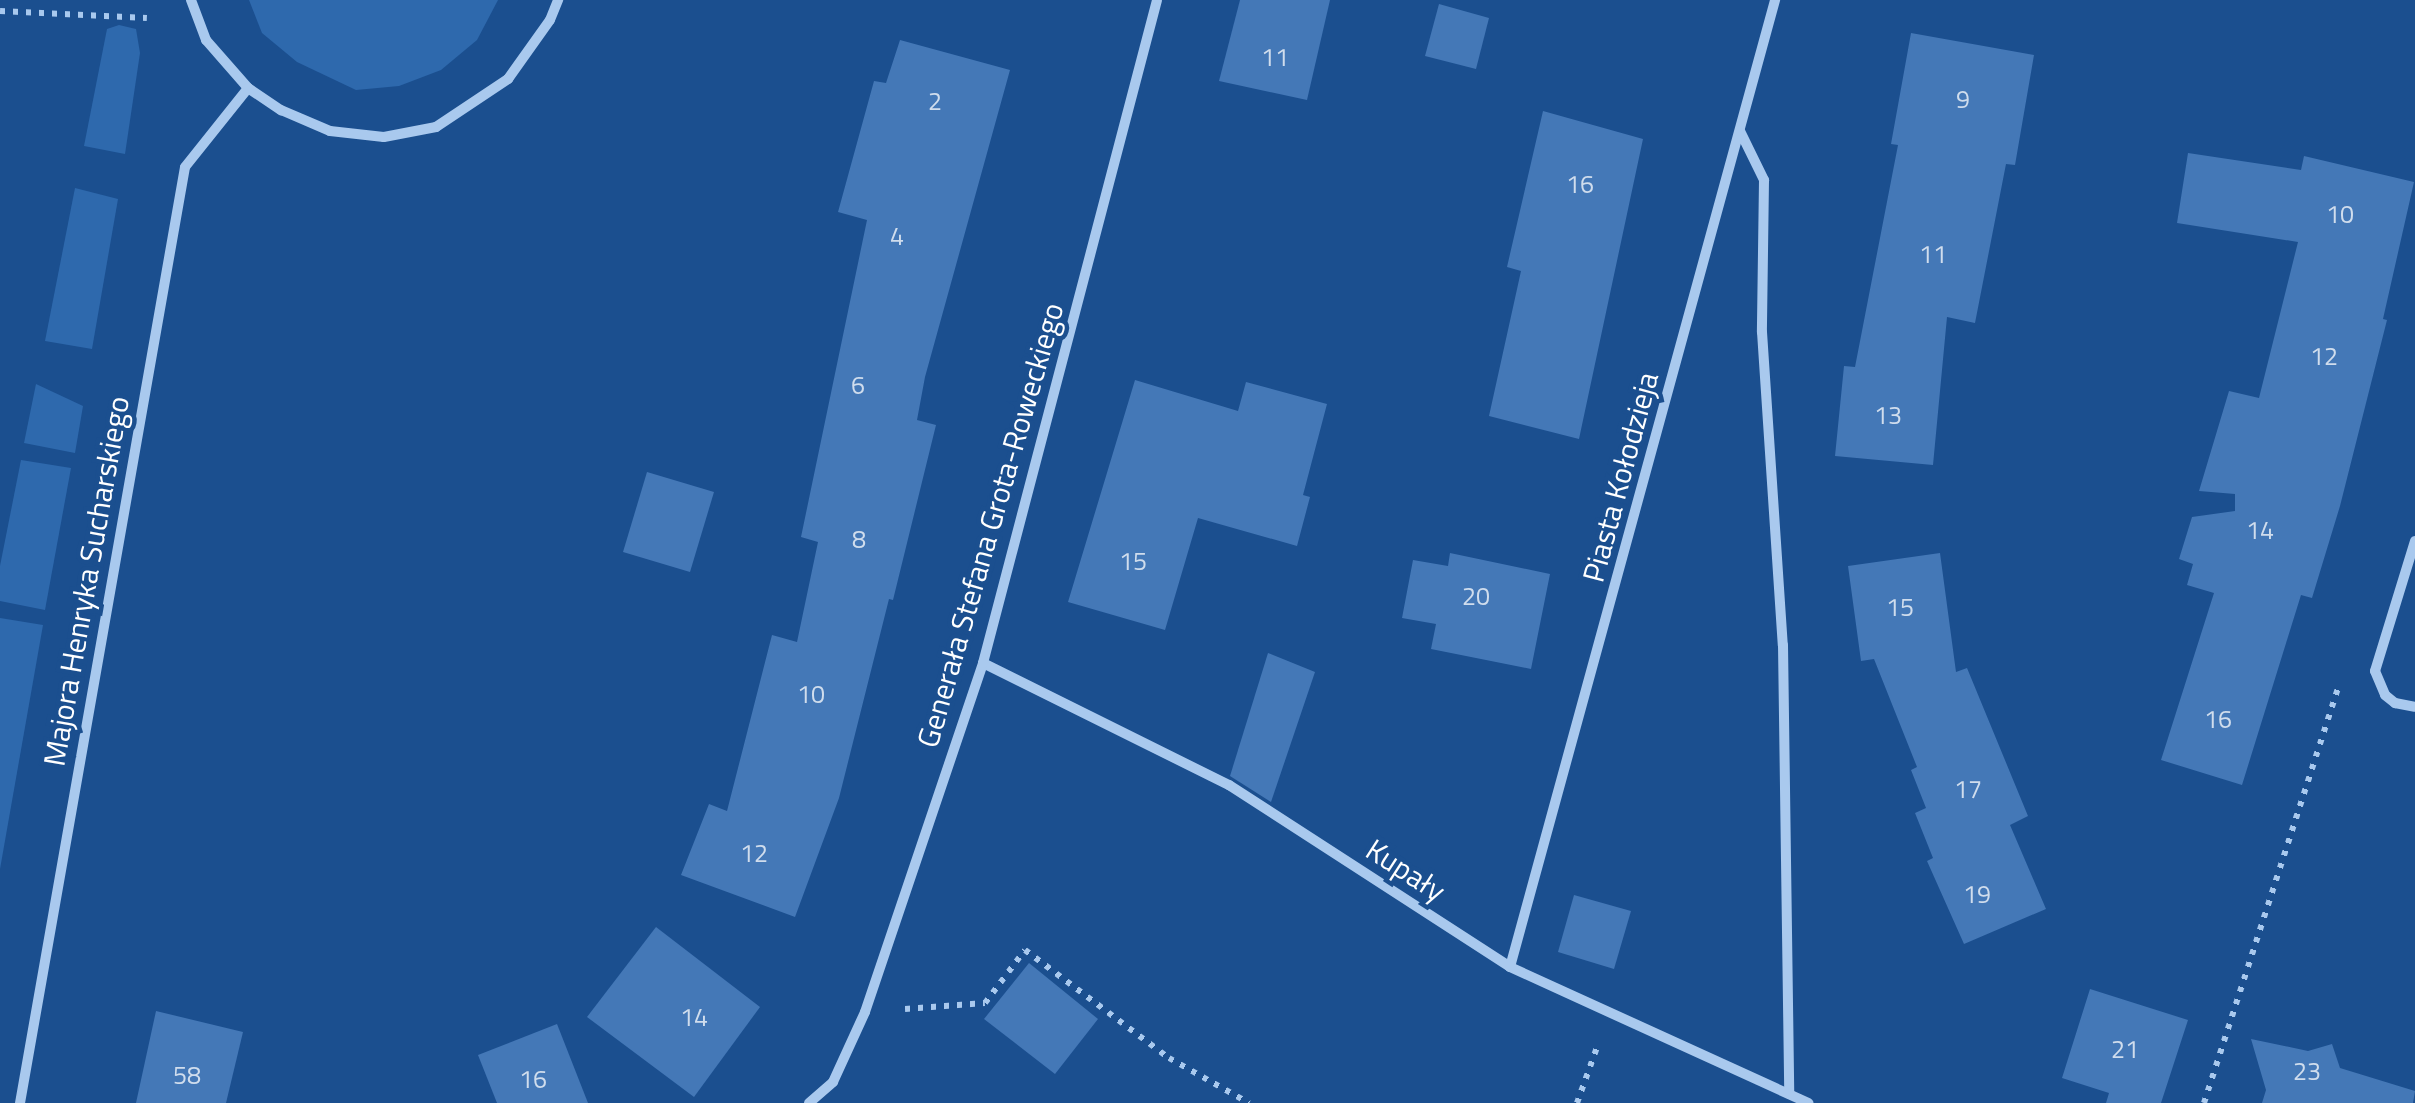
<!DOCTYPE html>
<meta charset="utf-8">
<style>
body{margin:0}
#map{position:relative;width:2415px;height:1103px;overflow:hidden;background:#1b4f8f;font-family:"Titillium Web",sans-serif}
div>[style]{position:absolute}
.green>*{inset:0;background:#2e69ad}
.building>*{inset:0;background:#4478b7}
.path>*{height:6px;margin-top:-3px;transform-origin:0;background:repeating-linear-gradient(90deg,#a9c9ee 0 5px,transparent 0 13px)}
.street>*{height:10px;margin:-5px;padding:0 5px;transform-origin:5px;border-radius:5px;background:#a9c9ee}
span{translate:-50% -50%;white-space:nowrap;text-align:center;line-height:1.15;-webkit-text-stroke:9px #1b4f8f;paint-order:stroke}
.number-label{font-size:25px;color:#d0dded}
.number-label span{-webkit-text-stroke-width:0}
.street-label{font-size:30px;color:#fff}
</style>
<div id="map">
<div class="green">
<i style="clip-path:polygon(249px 0,498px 0,477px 40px,441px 70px,399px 86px,356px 90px,297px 62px,262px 33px)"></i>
<i style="clip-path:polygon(119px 25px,136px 29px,140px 53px,125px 154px,84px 146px,107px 29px)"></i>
<i style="clip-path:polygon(75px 188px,118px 199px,92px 349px,45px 341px)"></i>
<i style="clip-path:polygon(36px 384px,83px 406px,75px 453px,24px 443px)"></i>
<i style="clip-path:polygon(21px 460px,71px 468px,45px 610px,0 601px,0 566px)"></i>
<i style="clip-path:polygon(0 618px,43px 625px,0 869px)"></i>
</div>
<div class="building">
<i style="clip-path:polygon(1240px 0,1330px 0,1307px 100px,1219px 81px)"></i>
<i style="clip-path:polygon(1439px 4px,1489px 18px,1476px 69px,1425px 56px)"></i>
<i style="clip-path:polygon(1911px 33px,2034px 55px,2015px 165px,2006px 164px,1975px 323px,1947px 317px,1933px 465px,1835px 456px,1844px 366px,1855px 367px,1898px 145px,1891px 144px)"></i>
<i style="clip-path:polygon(900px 40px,1010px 70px,925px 377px,917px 420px,936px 425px,893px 600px,889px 599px,839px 798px,795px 917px,681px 875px,709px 804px,727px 811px,772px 635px,797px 642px,818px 542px,801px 537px,867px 220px,838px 212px,874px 81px,886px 83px)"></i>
<i style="clip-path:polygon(1543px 111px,1643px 139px,1579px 439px,1489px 416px,1521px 271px,1507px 267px)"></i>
<i style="clip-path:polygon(2188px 153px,2301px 170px,2304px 156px,2414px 182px,2383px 319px,2387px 320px,2340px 506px,2312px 598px,2301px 595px,2242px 785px,2161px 760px,2214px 593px,2187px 585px,2193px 564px,2179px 559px,2192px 517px,2235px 511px,2235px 494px,2199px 491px,2229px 391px,2259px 398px,2298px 242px,2177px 223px)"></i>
<i style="clip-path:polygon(1135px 380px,1238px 411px,1246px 382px,1327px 404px,1303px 495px,1310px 497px,1297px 546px,1198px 518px,1165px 630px,1068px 602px)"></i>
<i style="clip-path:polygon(647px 472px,714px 492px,690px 572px,623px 552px)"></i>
<i style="clip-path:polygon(1450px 553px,1550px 574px,1531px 669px,1431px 649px,1436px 624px,1402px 618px,1413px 560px,1448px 566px)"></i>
<i style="clip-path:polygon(1940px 553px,1956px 672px,1967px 668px,2028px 816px,2010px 825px,2046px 909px,1964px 944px,1927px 861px,1933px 858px,1915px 813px,1926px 808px,1911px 770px,1917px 767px,1874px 659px,1861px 661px,1848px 566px)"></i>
<i style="clip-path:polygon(1268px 653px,1315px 672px,1271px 802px,1230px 776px)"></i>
<i style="clip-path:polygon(1574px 895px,1631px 911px,1614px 969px,1558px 952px)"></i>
<i style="clip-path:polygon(656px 927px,760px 1007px,694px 1097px,587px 1017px)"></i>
<i style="clip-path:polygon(1029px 963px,1098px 1019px,1055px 1074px,984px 1019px)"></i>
<i style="clip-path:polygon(2090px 989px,2188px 1020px,2161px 1103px,2106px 1103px,2109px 1093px,2062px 1078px)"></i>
<i style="clip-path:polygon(156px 1011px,243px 1032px,226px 1103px,136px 1103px)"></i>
<i style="clip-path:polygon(557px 1024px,588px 1103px,497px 1103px,478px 1055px)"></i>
<i style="clip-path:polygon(2251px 1039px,2308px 1051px,2332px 1044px,2340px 1068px,2415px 1091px,2413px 1103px,2262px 1103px,2266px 1090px)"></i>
</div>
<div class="path">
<i style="left:0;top:11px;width:147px;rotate:2.7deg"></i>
<i style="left:905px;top:1009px;width:80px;rotate:-4.3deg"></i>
<i style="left:985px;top:1003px;width:66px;rotate:-53deg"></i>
<i style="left:1025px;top:950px;width:180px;rotate:36.9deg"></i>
<i style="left:1169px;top:1058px;width:92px;rotate:29.4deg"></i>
<i style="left:1577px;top:1103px;width:59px;rotate:-70.3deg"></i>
<i style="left:2204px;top:1103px;width:438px;rotate:-72.1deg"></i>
</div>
<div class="street">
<i style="left:191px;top:0;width:43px;rotate:69.4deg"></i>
<i style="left:206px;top:40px;width:64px;rotate:48.8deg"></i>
<i style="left:248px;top:88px;width:40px;rotate:34deg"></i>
<i style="left:281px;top:110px;width:53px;rotate:23.2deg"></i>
<i style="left:330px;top:131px;width:54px;rotate:6.3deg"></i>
<i style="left:384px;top:137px;width:53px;rotate:-10.9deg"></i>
<i style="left:436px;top:127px;width:87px;rotate:-33.7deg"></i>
<i style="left:508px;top:79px;width:72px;rotate:-54.6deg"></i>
<i style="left:550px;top:20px;width:22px;rotate:-68deg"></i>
<i style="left:1740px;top:131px;width:55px;rotate:63.9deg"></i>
<i style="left:1764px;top:180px;width:152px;rotate:90.8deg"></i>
<i style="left:1762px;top:332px;width:314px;rotate:86.2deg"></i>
<i style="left:1783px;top:645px;width:449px;rotate:89.2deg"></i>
<i style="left:2415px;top:541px;width:136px;rotate:107.1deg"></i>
<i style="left:2375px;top:671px;width:26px;rotate:67deg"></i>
<i style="left:2385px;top:695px;width:13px;rotate:39deg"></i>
<i style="left:2395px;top:703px;width:20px;rotate:11deg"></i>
<i style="left:983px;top:663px;width:275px;rotate:26.4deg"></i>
<i style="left:1229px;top:785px;width:335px;rotate:32.9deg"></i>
<i style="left:1510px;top:967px;width:328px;rotate:24.5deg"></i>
<i style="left:1510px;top:967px;width:1003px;rotate:-74.67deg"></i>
<i style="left:20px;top:1103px;width:950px;rotate:-80deg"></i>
<i style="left:185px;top:167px;width:101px;rotate:-51.4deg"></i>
<i style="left:809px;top:1103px;width:32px;rotate:-41deg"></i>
<i style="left:833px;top:1082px;width:77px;rotate:-65.4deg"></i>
<i style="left:865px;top:1012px;width:368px;rotate:-71.3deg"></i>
<i style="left:983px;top:663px;width:685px;rotate:-75.29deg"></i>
</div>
<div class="number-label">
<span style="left:1275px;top:57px">11</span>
<span style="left:1963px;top:99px">9</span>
<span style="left:935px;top:101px">2</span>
<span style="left:1580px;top:184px">16</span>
<span style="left:2340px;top:214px">10</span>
<span style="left:897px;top:236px">4</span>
<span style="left:1933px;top:254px">11</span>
<span style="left:2324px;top:356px">12</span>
<span style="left:858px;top:385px">6</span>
<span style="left:1888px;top:415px">13</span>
<span style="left:2260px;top:530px">14</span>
<span style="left:859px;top:539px">8</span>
<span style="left:1133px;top:561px">15</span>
<span style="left:1476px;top:596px">20</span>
<span style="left:1900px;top:607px">15</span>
<span style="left:811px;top:694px">10</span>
<span style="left:2218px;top:719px">16</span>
<span style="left:1968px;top:789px">17</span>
<span style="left:754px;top:853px">12</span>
<span style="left:1977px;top:894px">19</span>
<span style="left:694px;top:1017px">14</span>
<span style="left:2125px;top:1049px">21</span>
<span style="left:2307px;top:1071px">23</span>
<span style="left:187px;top:1075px">58</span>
<span style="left:533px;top:1079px">16</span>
</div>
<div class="street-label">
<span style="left:1620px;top:477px;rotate:-75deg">Piasta Kołodzieja</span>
<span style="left:990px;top:525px;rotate:-74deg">Generała Stefana Grota-Roweckiego</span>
<span style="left:86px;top:581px;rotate:-80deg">Majora Henryka Sucharskiego</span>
<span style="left:1406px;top:870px;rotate:33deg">Kupały</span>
</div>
</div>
